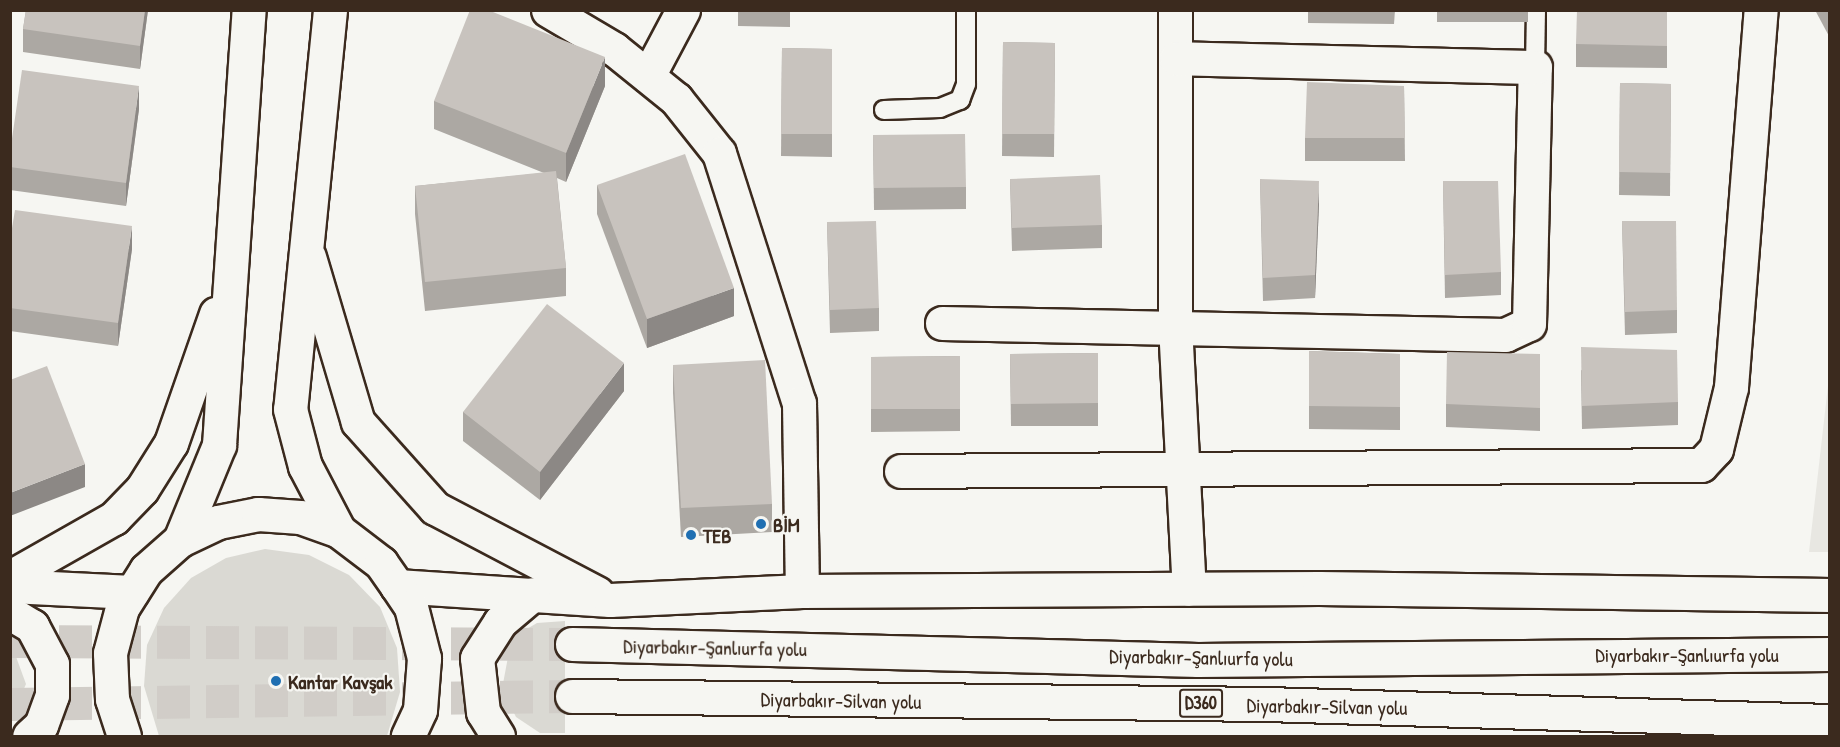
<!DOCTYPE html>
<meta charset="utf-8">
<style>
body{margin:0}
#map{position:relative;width:1840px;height:747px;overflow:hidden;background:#f6f6f2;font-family:"Patrick Hand",sans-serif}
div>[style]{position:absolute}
.built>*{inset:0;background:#e8e7e2}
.green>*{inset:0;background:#dad9d3}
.highway-tunnel>*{height:33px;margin-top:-16.5px;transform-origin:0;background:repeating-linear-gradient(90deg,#d1cdc8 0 33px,transparent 0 49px)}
.roads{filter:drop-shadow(2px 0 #3b2a1e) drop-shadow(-2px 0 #3b2a1e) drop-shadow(0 2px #3b2a1e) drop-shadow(0 -2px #3b2a1e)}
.lane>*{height:18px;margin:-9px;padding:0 9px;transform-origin:9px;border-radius:9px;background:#f6f6f2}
.street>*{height:33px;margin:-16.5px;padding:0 16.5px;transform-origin:16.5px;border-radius:16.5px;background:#f6f6f2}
.highway>*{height:33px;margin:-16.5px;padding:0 16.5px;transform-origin:16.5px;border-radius:16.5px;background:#f6f6f2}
.wall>*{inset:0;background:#aca8a3}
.shaded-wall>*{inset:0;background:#8c8885}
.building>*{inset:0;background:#c8c3be}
.dots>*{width:16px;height:16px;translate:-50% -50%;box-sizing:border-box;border:3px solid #f6f6f2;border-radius:50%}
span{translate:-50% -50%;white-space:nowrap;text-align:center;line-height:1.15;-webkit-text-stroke:4.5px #f6f6f2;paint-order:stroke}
.shield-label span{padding:2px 4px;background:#f6f6f2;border:2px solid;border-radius:4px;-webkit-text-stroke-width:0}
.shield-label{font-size:18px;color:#3b2a1e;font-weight:700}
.poi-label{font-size:20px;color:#3b2a1e;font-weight:700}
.left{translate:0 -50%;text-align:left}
.street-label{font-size:20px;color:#3b2a1e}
.frame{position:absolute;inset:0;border:12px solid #3b2a1e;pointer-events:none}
</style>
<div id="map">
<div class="built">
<i style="clip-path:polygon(1829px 377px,1829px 552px,1809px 552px)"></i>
</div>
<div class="green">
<i style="clip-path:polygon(265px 549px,309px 555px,349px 575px,380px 607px,397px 648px,400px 692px,387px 736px,159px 736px,144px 686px,147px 645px,164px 608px,191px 578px,226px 558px)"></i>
<i style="clip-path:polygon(565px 621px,565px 733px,540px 733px,516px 717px,502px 689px,508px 657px,525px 630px,537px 623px)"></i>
<i style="clip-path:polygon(11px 643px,26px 684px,11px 719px)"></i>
</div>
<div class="highway-tunnel">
<i style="left:10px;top:641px;width:562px;rotate:0.31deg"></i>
<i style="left:10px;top:704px;width:562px;rotate:-0.82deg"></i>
</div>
<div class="roads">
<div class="lane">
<i style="left:1535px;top:67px;width:57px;rotate:-89deg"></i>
<i style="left:884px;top:110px;width:56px;rotate:-2deg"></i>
<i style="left:940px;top:108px;width:22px;rotate:-22deg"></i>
<i style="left:960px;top:100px;width:17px;rotate:-69deg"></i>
<i style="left:966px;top:84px;width:74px;rotate:-90deg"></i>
</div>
<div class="street">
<i style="left:548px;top:10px;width:77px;rotate:30.6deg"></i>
<i style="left:614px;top:49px;width:80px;rotate:38.9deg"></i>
<i style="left:676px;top:99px;width:69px;rotate:51.5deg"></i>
<i style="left:719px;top:153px;width:262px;rotate:72.3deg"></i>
<i style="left:799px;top:403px;width:188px;rotate:89.1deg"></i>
<i style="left:1175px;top:10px;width:315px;rotate:90deg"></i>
<i style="left:1175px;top:325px;width:264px;rotate:87deg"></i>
<i style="left:648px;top:76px;width:75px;rotate:-62.1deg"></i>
<i style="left:942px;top:323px;width:563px;rotate:1.22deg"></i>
<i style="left:1505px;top:335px;width:26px;rotate:-25deg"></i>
<i style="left:1529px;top:324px;width:257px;rotate:-88.7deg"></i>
<i style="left:1535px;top:67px;width:359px;rotate:-178.6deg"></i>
<i style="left:901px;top:471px;width:800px;rotate:-0.43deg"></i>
<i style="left:1701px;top:465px;width:22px;rotate:-47deg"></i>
<i style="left:1716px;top:449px;width:64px;rotate:-76.4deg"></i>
<i style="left:1731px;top:387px;width:378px;rotate:-85.5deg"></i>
</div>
<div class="highway">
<i style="left:330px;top:10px;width:401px;rotate:95.7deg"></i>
<i style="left:290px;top:409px;width:59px;rotate:75.3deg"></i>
<i style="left:305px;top:466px;width:73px;rotate:62.4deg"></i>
<i style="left:309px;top:257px;width:172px;rotate:73.5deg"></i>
<i style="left:358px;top:422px;width:115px;rotate:48.2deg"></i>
<i style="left:435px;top:508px;width:183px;rotate:27.7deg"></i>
<i style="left:180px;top:540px;width:103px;rotate:-67.7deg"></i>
<i style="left:219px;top:445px;width:436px;rotate:-86.1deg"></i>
<i style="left:10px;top:577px;width:120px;rotate:-29.6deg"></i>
<i style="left:114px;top:518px;width:40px;rotate:-46deg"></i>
<i style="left:142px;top:489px;width:54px;rotate:-57.8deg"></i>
<i style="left:171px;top:443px;width:137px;rotate:-70.8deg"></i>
<i style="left:10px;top:586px;width:122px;rotate:2.8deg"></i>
<i style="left:397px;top:586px;width:213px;rotate:3.8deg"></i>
<i style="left:610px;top:600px;width:192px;rotate:-2.7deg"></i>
<i style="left:802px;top:591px;width:517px;rotate:-0.33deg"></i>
<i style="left:1319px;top:588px;width:511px;rotate:0.78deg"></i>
<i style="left:10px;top:613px;width:26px;rotate:31deg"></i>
<i style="left:32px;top:626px;width:43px;rotate:62.2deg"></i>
<i style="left:52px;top:664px;width:31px;rotate:90deg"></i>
<i style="left:52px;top:695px;width:32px;rotate:110deg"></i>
<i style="left:41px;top:725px;width:16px;rotate:137deg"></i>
<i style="left:572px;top:644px;width:626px;rotate:1.46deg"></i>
<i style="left:1198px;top:660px;width:632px;rotate:-0.54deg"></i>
<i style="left:572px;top:696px;width:694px;rotate:0.66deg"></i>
<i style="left:1266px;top:704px;width:564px;rotate:1.73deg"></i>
<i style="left:124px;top:736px;width:39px;rotate:-108deg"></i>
<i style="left:112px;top:699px;width:46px;rotate:-92.5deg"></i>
<i style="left:110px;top:653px;width:47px;rotate:-75.1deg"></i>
<i style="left:122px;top:608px;width:45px;rotate:-57.7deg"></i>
<i style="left:146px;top:570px;width:45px;rotate:-41.4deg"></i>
<i style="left:180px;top:540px;width:42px;rotate:-25.3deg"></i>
<i style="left:218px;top:522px;width:41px;rotate:-11.3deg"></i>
<i style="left:258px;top:514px;width:42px;rotate:4.1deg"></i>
<i style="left:300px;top:517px;width:41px;rotate:19.7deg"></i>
<i style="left:339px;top:531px;width:53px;rotate:37.3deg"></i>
<i style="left:381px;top:563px;width:28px;rotate:55deg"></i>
<i style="left:397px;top:586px;width:25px;rotate:56deg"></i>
<i style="left:411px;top:607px;width:53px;rotate:75.7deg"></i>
<i style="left:424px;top:658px;width:52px;rotate:94.4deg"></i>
<i style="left:420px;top:710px;width:29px;rotate:115deg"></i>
<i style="left:498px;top:736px;width:28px;rotate:-122deg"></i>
<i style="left:483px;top:712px;width:54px;rotate:-96.3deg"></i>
<i style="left:477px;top:658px;width:43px;rotate:-57.4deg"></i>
<i style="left:500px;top:622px;width:43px;rotate:-40.3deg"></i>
</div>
</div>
<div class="wall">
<i style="clip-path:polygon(26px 10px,148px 10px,140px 69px,23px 52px,23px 29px)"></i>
<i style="clip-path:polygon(738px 10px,790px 10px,790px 27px,738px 26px)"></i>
<i style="clip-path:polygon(1308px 10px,1395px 10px,1394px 24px,1308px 23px)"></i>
<i style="clip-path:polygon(1437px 10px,1528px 10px,1528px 22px,1437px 22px)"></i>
<i style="clip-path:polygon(1667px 10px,1667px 68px,1576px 67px,1576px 44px)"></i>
<i style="clip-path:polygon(1815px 10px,1830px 10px,1830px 38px)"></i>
<i style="clip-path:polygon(1003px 42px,1055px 43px,1054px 157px,1002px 156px)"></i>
<i style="clip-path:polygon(782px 48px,832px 49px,832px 157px,781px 156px)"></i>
<i style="clip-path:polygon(1620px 83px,1671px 84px,1670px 196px,1619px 195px)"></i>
<i style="clip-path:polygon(605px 86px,566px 182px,557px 178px,566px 268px,566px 296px,425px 311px,415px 214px,415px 186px,544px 173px,434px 129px,434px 101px)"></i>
<i style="clip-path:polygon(1404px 86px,1405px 161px,1305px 161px,1305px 138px)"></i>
<i style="clip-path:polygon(139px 109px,126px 206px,10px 190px,10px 152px)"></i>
<i style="clip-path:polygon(873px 135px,966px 187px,966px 209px,874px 210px)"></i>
<i style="clip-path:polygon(1010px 179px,1102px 225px,1102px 248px,1012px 251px)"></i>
<i style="clip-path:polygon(1260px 179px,1319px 204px,1315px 298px,1263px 301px)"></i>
<i style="clip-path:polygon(1443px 181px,1501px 272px,1501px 295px,1445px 298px)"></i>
<i style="clip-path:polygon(597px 185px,734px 316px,647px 348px,597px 214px)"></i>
<i style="clip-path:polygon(1622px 221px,1677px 310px,1677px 333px,1625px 335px)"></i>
<i style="clip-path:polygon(827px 222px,879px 308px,879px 331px,830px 333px)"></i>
<i style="clip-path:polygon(10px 240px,132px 249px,118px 346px,10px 331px)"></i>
<i style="clip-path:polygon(1309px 351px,1400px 354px,1400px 430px,1309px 429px)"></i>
<i style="clip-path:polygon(1098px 353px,1098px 426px,1011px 426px,1010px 354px)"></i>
<i style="clip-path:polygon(1540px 354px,1540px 431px,1446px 427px,1446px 404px)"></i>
<i style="clip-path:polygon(960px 356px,960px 431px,871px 432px,871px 357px)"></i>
<i style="clip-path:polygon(673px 365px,772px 504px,772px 532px,681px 537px,673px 393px)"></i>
<i style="clip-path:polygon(1581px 370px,1678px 402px,1678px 425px,1582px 429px)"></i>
<i style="clip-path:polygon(624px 391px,540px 500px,463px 441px,463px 412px)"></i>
</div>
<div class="shaded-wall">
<i style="clip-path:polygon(145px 10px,148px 10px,140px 69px,140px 46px)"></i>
<i style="clip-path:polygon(605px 57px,605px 86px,566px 182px,566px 153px)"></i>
<i style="clip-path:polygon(139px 86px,139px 109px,126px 206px,126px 183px)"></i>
<i style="clip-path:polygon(1319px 181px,1319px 204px,1315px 298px,1315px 275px)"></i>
<i style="clip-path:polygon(132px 226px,132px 249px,118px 346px,118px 323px)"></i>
<i style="clip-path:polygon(734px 288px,734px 316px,647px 348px,647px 319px)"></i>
<i style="clip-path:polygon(624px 363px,624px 391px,540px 500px,540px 472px)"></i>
<i style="clip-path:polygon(85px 464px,85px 487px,10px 516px,10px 493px)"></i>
</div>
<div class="building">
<i style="clip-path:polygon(26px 10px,145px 10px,140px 46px,23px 29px)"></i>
<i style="clip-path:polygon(470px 10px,488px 10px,605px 57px,566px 153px,434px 101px)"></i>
<i style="clip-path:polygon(1577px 10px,1667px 10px,1667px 46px,1576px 44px)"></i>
<i style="clip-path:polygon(1003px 42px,1055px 43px,1054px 134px,1002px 134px)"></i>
<i style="clip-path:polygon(782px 48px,832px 49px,832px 134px,781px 134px)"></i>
<i style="clip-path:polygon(22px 70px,139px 86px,126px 183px,10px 167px,10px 152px)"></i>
<i style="clip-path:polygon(1307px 82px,1404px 86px,1405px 138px,1305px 138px)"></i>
<i style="clip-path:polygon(1620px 83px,1671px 84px,1670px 173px,1619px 172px)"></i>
<i style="clip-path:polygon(965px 134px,966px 187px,874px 188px,873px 135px)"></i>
<i style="clip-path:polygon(685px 154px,734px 288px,647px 319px,597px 185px)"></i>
<i style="clip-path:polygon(556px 171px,566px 268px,425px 282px,415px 186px)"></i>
<i style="clip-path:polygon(1100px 175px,1102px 225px,1012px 228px,1010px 179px)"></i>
<i style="clip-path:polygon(1260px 179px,1319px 181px,1315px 275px,1263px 278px)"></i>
<i style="clip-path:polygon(1443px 181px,1498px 181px,1501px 272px,1445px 275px)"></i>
<i style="clip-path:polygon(15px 210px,132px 226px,118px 323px,10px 308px,10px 240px)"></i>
<i style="clip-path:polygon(876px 221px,879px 308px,830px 310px,827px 222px)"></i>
<i style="clip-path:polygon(1622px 221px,1676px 221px,1677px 310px,1625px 312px)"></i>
<i style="clip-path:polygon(547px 304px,624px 363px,540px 472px,463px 412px)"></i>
<i style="clip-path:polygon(1581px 347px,1677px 350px,1678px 402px,1582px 406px)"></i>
<i style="clip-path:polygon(1309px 351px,1400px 354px,1400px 407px,1309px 406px)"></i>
<i style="clip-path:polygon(1447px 352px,1540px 354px,1540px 408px,1446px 404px)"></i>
<i style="clip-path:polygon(1098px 353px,1098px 403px,1011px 404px,1010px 354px)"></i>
<i style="clip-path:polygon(960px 356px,960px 409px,871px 409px,871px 357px)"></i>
<i style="clip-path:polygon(765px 360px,772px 504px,681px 508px,673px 365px)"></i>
<i style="clip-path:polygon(47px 366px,85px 464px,10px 493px,10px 380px)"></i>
</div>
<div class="dots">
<i style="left:761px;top:524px;background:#1f6fb2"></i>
<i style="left:691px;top:535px;background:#1f6fb2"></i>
<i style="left:276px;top:681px;background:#1f6fb2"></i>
</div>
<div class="shield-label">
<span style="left:1201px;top:703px">D360</span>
</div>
<div class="poi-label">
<span class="left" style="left:773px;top:524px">BİM</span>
<span class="left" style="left:703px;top:535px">TEB</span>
<span class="left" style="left:288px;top:681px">Kantar Kavşak</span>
</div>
<div class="street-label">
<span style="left:715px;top:647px;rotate:1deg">Diyarbakır-Şanlıurfa yolu</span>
<span style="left:1687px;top:654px">Diyarbakır-Şanlıurfa yolu</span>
<span style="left:1201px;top:657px;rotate:1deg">Diyarbakır-Şanlıurfa yolu</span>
<span style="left:841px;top:700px;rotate:1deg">Diyarbakır-Silvan yolu</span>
<span style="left:1327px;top:706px;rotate:1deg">Diyarbakır-Silvan yolu</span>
</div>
<div class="frame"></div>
</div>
